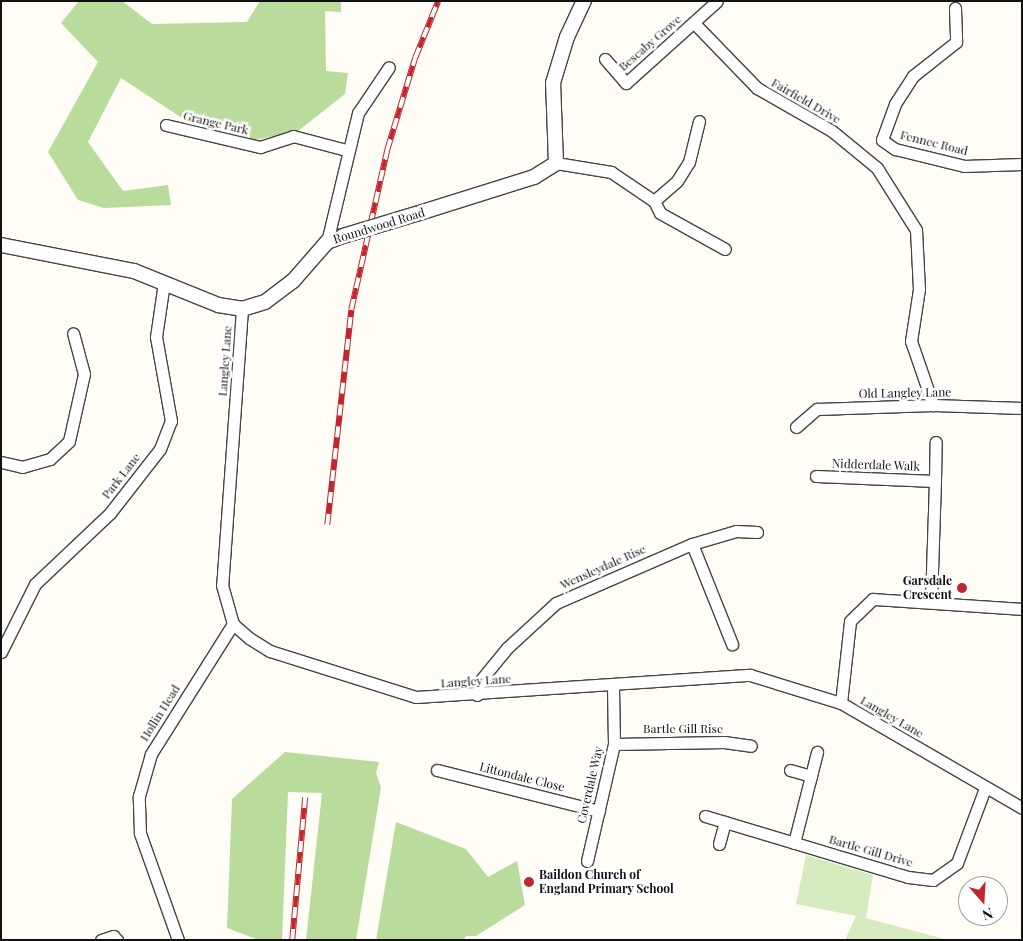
<!DOCTYPE html>
<style>
body{margin:0}
#map{position:relative;width:1023px;height:941px;overflow:hidden;background:#fffdf5;font-family:"Playfair Display",serif}
div>[style]{position:absolute}
.green>*{inset:0;background:#d5ebbd}
.forest>*{inset:0;background:#b9dc9c}
.roads{filter:drop-shadow(1px 0 #444) drop-shadow(-1px 0 #444) drop-shadow(0 1px #444) drop-shadow(0 -1px #444)}
.minor>*{height:11px;margin:-5.5px;padding:0 5.5px;transform-origin:5.5px;border-radius:5.5px;background:#fff}
.tertiary>*{height:14px;margin:-7px;padding:0 7px;transform-origin:7px;border-radius:7px;background:#fff}
.rail>*{height:5.5px;margin-top:-2.75px;transform-origin:0;background:repeating-linear-gradient(90deg,#fff 0 11px,#c4262e 0 22px);box-sizing:border-box;border-block:1px solid #c4262e}
.bridges{filter:drop-shadow(1px 0 #444) drop-shadow(-1px 0 #444) drop-shadow(0 1px #444) drop-shadow(0 -1px #444)}
.tertiary-bridge>*{height:14px;margin:-7px;padding:0 7px;transform-origin:7px;border-radius:7px;background:#fff}
.dots>*{width:14px;height:14px;translate:-50% -50%;box-sizing:border-box;border:2px solid #fff;border-radius:50%}
span{translate:-50% -50%;white-space:nowrap;text-align:center;line-height:1.15;-webkit-text-stroke:5px #fff;paint-order:stroke}
.street-label{font-size:12px;color:#111}
.poi-label{font-size:12px;color:#111;font-weight:700}
.right{translate:-100% -50%;text-align:right}
.left{translate:0 -50%;text-align:left}
.frame{position:absolute;inset:0;border:2px solid #111;pointer-events:none}
.north{position:absolute;left:958px;top:876px;width:50px;height:50px;box-sizing:border-box;background:#fff;border:1px solid #a0a0a0;border-radius:50%;rotate:161deg;font-size:14px;font-weight:700;line-height:20px;text-align:center;color:#111}
.north::after{content:'';display:block;margin:auto;width:18px;height:22px;background:#c4262e;clip-path:polygon(50% 0,100% 100%,50% 72%,0 100%)}
</style>
<div id="map">
<div class="green">
<i style="clip-path:polygon(806px 855px,873px 875px,866px 918px,948px 940px,845px 940px,856px 916px,796px 904px)"></i>
</div>
<div class="forest">
<i style="clip-path:polygon(79px 1px,122px 1px,152px 24px,247px 22px,260px 1px,341px 1px,341px 12px,325px 11px,326px 71px,348px 73px,345px 94px,298px 131px,251px 141px,185px 120px,121px 78px,88px 142px,123px 191px,168px 185px,171px 205px,104px 208px,78px 200px,48px 152px,98px 62px,61px 23px)"></i>
<i style="clip-path:polygon(285px 752px,379px 762px,376px 773px,381px 787px,356px 940px,306px 940px,322px 793px,288px 792px,282px 940px,259px 940px,227px 928px,232px 799px)"></i>
<i style="clip-path:polygon(396px 822px,466px 849px,488px 877px,517px 861px,525px 905px,476px 936px,466px 936px,463px 940px,376px 940px)"></i>
</div>
<div class="roads">
<div class="minor">
<i style="left:955px;top:8px;width:34px;rotate:88deg"></i>
<i style="left:956px;top:42px;width:55px;rotate:141.7deg"></i>
<i style="left:913px;top:76px;width:33px;rotate:123deg"></i>
<i style="left:895px;top:104px;width:38px;rotate:110deg"></i>
<i style="left:882px;top:140px;width:16px;rotate:35deg"></i>
<i style="left:895px;top:149px;width:71px;rotate:13.8deg"></i>
<i style="left:964px;top:166px;width:58px;rotate:-2deg"></i>
<i style="left:694px;top:23px;width:91px;rotate:45.9deg"></i>
<i style="left:757px;top:88px;width:86px;rotate:29.8deg"></i>
<i style="left:832px;top:131px;width:58px;rotate:39.4deg"></i>
<i style="left:877px;top:168px;width:73px;rotate:57.8deg"></i>
<i style="left:916px;top:230px;width:59px;rotate:87.1deg"></i>
<i style="left:919px;top:289px;width:53px;rotate:98.7deg"></i>
<i style="left:911px;top:341px;width:68px;rotate:71deg"></i>
<i style="left:605px;top:59px;width:32px;rotate:49deg"></i>
<i style="left:626px;top:83px;width:122px;rotate:-42deg"></i>
<i style="left:166px;top:125px;width:97px;rotate:13.2deg"></i>
<i style="left:260px;top:147px;width:35px;rotate:-18deg"></i>
<i style="left:293px;top:136px;width:55px;rotate:14.8deg"></i>
<i style="left:556px;top:163px;width:56px;rotate:9.3deg"></i>
<i style="left:611px;top:172px;width:52px;rotate:34deg"></i>
<i style="left:654px;top:201px;width:13px;rotate:63deg"></i>
<i style="left:660px;top:213px;width:74px;rotate:29deg"></i>
<i style="left:654px;top:201px;width:30px;rotate:-41deg"></i>
<i style="left:677px;top:181px;width:22px;rotate:-58deg"></i>
<i style="left:689px;top:162px;width:42px;rotate:-76.3deg"></i>
<i style="left:327px;top:242px;width:133px;rotate:-76.5deg"></i>
<i style="left:358px;top:113px;width:55px;rotate:-56deg"></i>
<i style="left:242px;top:309px;width:277px;rotate:94.1deg"></i>
<i style="left:222px;top:585px;width:41px;rotate:74.2deg"></i>
<i style="left:233px;top:624px;width:21px;rotate:41deg"></i>
<i style="left:249px;top:638px;width:25px;rotate:32deg"></i>
<i style="left:270px;top:651px;width:153px;rotate:17.5deg"></i>
<i style="left:416px;top:697px;width:335px;rotate:-3.8deg"></i>
<i style="left:750px;top:675px;width:95px;rotate:17.1deg"></i>
<i style="left:841px;top:703px;width:209px;rotate:30.1deg"></i>
<i style="left:796px;top:427px;width:28px;rotate:-41deg"></i>
<i style="left:817px;top:409px;width:116px;rotate:-2deg"></i>
<i style="left:933px;top:405px;width:89px;rotate:1.9deg"></i>
<i style="left:1px;top:462px;width:22px;rotate:13deg"></i>
<i style="left:22px;top:467px;width:29px;rotate:-16deg"></i>
<i style="left:50px;top:459px;width:26px;rotate:-43deg"></i>
<i style="left:69px;top:441px;width:69px;rotate:-77.4deg"></i>
<i style="left:84px;top:374px;width:42px;rotate:-105deg"></i>
<i style="left:816px;top:476px;width:119px;rotate:2.4deg"></i>
<i style="left:935px;top:481px;width:119px;rotate:91.9deg"></i>
<i style="left:935px;top:481px;width:39px;rotate:-89deg"></i>
<i style="left:692px;top:544px;width:108px;rotate:68.2deg"></i>
<i style="left:1px;top:652px;width:76px;rotate:-63.4deg"></i>
<i style="left:35px;top:584px;width:103px;rotate:-43.4deg"></i>
<i style="left:110px;top:513px;width:81px;rotate:-52deg"></i>
<i style="left:160px;top:449px;width:30px;rotate:-69deg"></i>
<i style="left:171px;top:421px;width:85px;rotate:-100.1deg"></i>
<i style="left:156px;top:337px;width:56px;rotate:-81.7deg"></i>
<i style="left:477px;top:695px;width:14px;rotate:-78deg"></i>
<i style="left:480px;top:681px;width:43px;rotate:-50.7deg"></i>
<i style="left:507px;top:648px;width:67px;rotate:-42.6deg"></i>
<i style="left:556px;top:603px;width:148px;rotate:-23.5deg"></i>
<i style="left:692px;top:544px;width:46px;rotate:-16.5deg"></i>
<i style="left:736px;top:531px;width:21px;rotate:3deg"></i>
<i style="left:841px;top:703px;width:82px;rotate:-83.7deg"></i>
<i style="left:850px;top:621px;width:32px;rotate:-44deg"></i>
<i style="left:873px;top:599px;width:149px;rotate:3.8deg"></i>
<i style="left:614px;top:744px;width:110px;rotate:-1deg"></i>
<i style="left:724px;top:742px;width:27px;rotate:8deg"></i>
<i style="left:437px;top:770px;width:167px;rotate:14.2deg"></i>
<i style="left:790px;top:770px;width:22px;rotate:16deg"></i>
<i style="left:705px;top:816px;width:212px;rotate:16.7deg"></i>
<i style="left:908px;top:877px;width:25px;rotate:7deg"></i>
<i style="left:933px;top:880px;width:29px;rotate:-35deg"></i>
<i style="left:957px;top:863px;width:80px;rotate:-69.5deg"></i>
<i style="left:794px;top:843px;width:94px;rotate:-75.8deg"></i>
<i style="left:719px;top:844px;width:23px;rotate:-75deg"></i>
<i style="left:587px;top:861px;width:120px;rotate:-77deg"></i>
<i style="left:614px;top:744px;width:60px;rotate:-91deg"></i>
<i style="left:101px;top:940px;width:13px;rotate:-18deg"></i>
<i style="left:113px;top:936px;width:6px;rotate:45deg"></i>
<i style="left:178px;top:940px;width:114px;rotate:-109.6deg"></i>
<i style="left:140px;top:833px;width:37px;rotate:-92deg"></i>
<i style="left:139px;top:796px;width:44px;rotate:-74.1deg"></i>
<i style="left:151px;top:754px;width:154px;rotate:-57.8deg"></i>
</div>
<div class="tertiary">
<i style="left:416px;top:214px;width:124px;rotate:-17.4deg"></i>
<i style="left:534px;top:177px;width:26px;rotate:-32deg"></i>
<i style="left:556px;top:163px;width:80px;rotate:-92.1deg"></i>
<i style="left:553px;top:83px;width:48px;rotate:-73.1deg"></i>
<i style="left:567px;top:37px;width:40px;rotate:-65deg"></i>
<i style="left:1px;top:245px;width:136px;rotate:11.1deg"></i>
<i style="left:134px;top:271px;width:91px;rotate:22deg"></i>
<i style="left:218px;top:305px;width:24px;rotate:9deg"></i>
<i style="left:242px;top:309px;width:24px;rotate:-17deg"></i>
<i style="left:265px;top:302px;width:35px;rotate:-37deg"></i>
<i style="left:293px;top:281px;width:52px;rotate:-48.9deg"></i>
<i style="left:327px;top:242px;width:17px;rotate:-21deg"></i>
</div>
</div>
<div class="rail">
<i style="left:327px;top:525px;width:216px;rotate:-83.6deg"></i>
<i style="left:351px;top:310px;width:164px;rotate:-77.3deg"></i>
<i style="left:387px;top:150px;width:96px;rotate:-73.1deg"></i>
<i style="left:415px;top:58px;width:61px;rotate:-68deg"></i>
<i style="left:292px;top:940px;width:143px;rotate:-84.8deg"></i>
</div>
<div class="bridges">
<div class="tertiary-bridge">
<i style="left:343px;top:236px;width:76px;rotate:-16.8deg"></i>
</div>
</div>
<div class="dots">
<i style="left:962px;top:588px;background:#c4262e"></i>
<i style="left:529px;top:882px;background:#c4262e"></i>
</div>
<div class="street-label">
<span style="left:650px;top:43px;rotate:-41deg">Bescaby Grove</span>
<span style="left:806px;top:101px;rotate:30deg">Fairfield Drive</span>
<span style="left:216px;top:123px;rotate:13deg">Grange Park</span>
<span style="left:934px;top:143px;rotate:14deg">Fennec Road</span>
<span style="left:379px;top:226px;rotate:-17deg">Roundwood Road</span>
<span style="left:225px;top:361px;rotate:-86deg">Langley Lane</span>
<span style="left:905px;top:393px;rotate:-1deg">Old Langley Lane</span>
<span style="left:876px;top:465px;rotate:2deg">Nidderdale Walk</span>
<span style="left:121px;top:476px;rotate:-52deg">Park Lane</span>
<span style="left:603px;top:567px;rotate:-24deg">Wensleydale Rise</span>
<span style="left:476px;top:681px;rotate:-4deg">Langley Lane</span>
<span style="left:160px;top:713px;rotate:-58deg">Hollin Head</span>
<span style="left:892px;top:717px;rotate:30deg">Langley Lane</span>
<span style="left:683px;top:729px">Bartle Gill Rise</span>
<span style="left:522px;top:777px;rotate:14deg">Littondale Close</span>
<span style="left:590px;top:785px;rotate:-77deg">Coverdale Way</span>
<span style="left:871px;top:851px;rotate:16deg">Bartle Gill Drive</span>
</div>
<div class="poi-label">
<span class="right" style="left:952px;top:588px">Garsdale<br>Crescent</span>
<span class="left" style="left:539px;top:882px">Baildon Church of<br>England Primary School</span>
</div>
<div class="frame"></div>
<div class="north">N</div>
</div>
